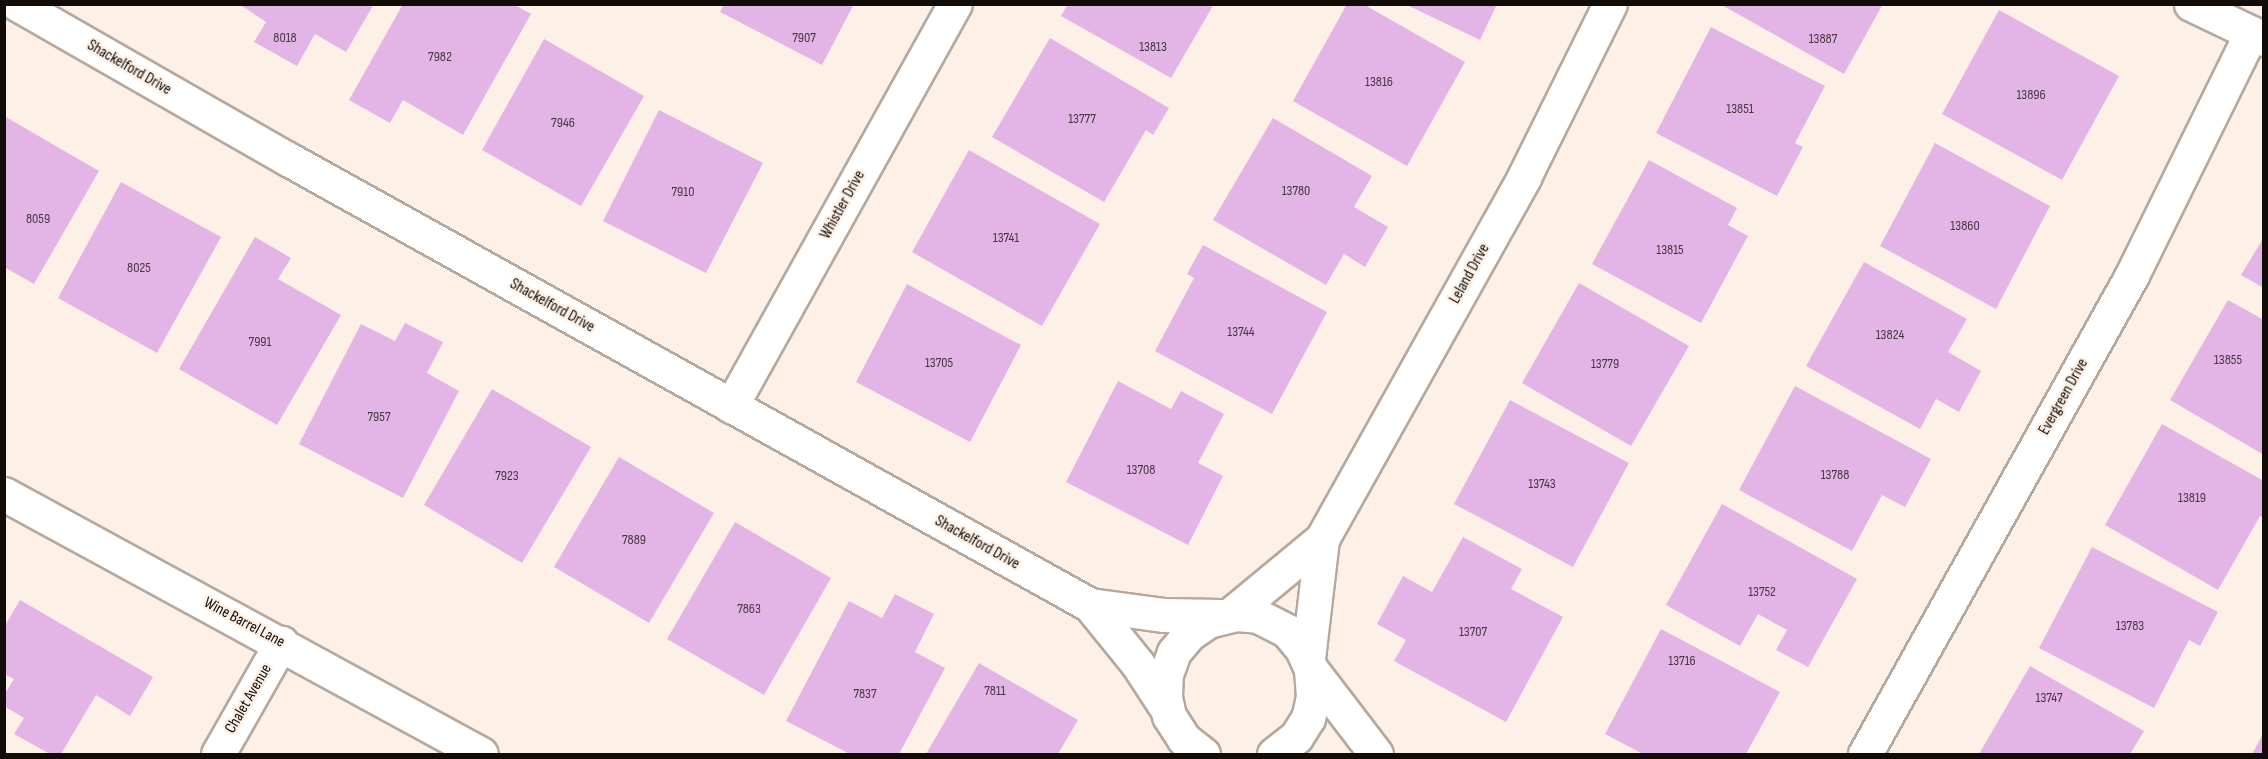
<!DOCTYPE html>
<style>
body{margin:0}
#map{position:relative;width:2268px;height:759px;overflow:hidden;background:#fdf0e7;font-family:"Sofia Sans Condensed",sans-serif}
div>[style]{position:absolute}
.building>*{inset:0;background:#e3b5e7}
.roads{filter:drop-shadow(2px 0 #b6a89d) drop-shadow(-2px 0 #b6a89d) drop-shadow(0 2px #b6a89d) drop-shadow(0 -2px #b6a89d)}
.street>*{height:33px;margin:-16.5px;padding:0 16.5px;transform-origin:16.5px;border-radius:16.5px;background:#fff}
span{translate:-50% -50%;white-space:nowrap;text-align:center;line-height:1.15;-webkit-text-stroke:5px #fdf0e7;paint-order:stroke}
.number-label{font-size:14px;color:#463640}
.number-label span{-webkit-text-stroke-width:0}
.street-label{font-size:16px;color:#110c08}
.frame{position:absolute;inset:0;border:6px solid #110c08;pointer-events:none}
</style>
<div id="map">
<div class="building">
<i style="clip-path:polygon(239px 4px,374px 4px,346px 52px,315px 34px,297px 66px,254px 42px,266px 22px)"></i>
<i style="clip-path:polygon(403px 4px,513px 4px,531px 14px,463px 135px,403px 100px,390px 123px,349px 100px)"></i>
<i style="clip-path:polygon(724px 4px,854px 4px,822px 65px,720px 12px)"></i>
<i style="clip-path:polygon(1068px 4px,1214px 4px,1171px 78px,1061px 16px)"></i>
<i style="clip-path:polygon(1347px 4px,1363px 4px,1465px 62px,1407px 166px,1293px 101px)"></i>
<i style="clip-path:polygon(1405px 4px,1497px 4px,1480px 40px)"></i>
<i style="clip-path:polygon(1720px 4px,1883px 4px,1844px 74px)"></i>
<i style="clip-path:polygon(1999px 10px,2119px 76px,2062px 180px,1942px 114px)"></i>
<i style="clip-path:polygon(1711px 27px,1825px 86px,1795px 143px,1803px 147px,1777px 196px,1656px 133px)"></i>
<i style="clip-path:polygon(1050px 38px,1169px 108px,1153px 135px,1146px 130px,1104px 202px,992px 137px)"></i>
<i style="clip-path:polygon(544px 39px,644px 96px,581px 206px,482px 150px)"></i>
<i style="clip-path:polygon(659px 110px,763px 163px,706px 273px,603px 221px)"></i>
<i style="clip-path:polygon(4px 116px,99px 171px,34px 284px,4px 267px)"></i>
<i style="clip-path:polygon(1273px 118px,1372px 176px,1354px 207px,1388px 227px,1365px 267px,1344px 254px,1326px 285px,1213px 220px)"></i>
<i style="clip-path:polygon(1935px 143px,2050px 206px,1996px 309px,1880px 246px)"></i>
<i style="clip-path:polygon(969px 150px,1100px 224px,1042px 326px,912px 252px)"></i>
<i style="clip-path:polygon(1649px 160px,1737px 208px,1728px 225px,1748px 236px,1701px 323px,1592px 264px)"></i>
<i style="clip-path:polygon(121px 182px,221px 237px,157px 353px,58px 298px)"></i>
<i style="clip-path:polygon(255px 237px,291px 258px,278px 279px,341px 315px,277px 425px,179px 369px)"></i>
<i style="clip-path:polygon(2264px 237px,2264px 288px,2241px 275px)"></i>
<i style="clip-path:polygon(1203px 245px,1327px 312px,1272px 414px,1155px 351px,1194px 278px,1187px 274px)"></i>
<i style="clip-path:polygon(1864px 262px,1967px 319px,1948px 352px,1981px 371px,1959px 412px,1936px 399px,1920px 429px,1806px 366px)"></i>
<i style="clip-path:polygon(1579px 283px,1689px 346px,1631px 446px,1522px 383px)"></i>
<i style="clip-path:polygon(907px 284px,1021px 345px,970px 442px,856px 382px)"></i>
<i style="clip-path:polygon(2228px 300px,2264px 320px,2264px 455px,2170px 400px)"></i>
<i style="clip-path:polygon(405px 323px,443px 342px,427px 373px,459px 391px,403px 498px,299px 444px,361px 324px,395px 341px)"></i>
<i style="clip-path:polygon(1118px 381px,1171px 409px,1181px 391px,1224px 414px,1198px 463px,1223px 476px,1188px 545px,1066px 482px)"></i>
<i style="clip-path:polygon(1795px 386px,1931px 459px,1905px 507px,1882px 495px,1852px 551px,1739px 490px)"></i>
<i style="clip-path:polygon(492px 389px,591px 447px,522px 563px,424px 505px)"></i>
<i style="clip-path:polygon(1510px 400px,1629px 463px,1573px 567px,1454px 504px)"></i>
<i style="clip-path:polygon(2162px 424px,2264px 481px,2264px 518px,2260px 516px,2218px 590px,2105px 525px)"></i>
<i style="clip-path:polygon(619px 457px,714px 513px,649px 623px,554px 567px)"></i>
<i style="clip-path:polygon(1722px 504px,1857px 579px,1808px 667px,1776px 650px,1787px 630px,1758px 614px,1740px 646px,1666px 605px)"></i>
<i style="clip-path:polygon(735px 522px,831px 578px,764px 695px,667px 639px)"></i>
<i style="clip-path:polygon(1463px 537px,1522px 569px,1511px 589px,1563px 617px,1506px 722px,1394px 661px,1406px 640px,1377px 624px,1403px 576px,1432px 592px)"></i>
<i style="clip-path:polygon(2092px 547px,2218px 612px,2200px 646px,2189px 640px,2154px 708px,2039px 648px)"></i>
<i style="clip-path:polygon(895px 594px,934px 614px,915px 652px,945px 668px,899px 754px,850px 754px,786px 721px,849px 601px,882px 618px)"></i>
<i style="clip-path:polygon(20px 600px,153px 677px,130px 716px,96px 695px,61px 754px,50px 754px,14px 734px,24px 718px,4px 706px,4px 695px,14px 679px,4px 674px,4px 627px)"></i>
<i style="clip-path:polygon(1661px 629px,1780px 692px,1746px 754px,1643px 754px,1605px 734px)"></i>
<i style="clip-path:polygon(979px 663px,1078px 720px,1058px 754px,926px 754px)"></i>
<i style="clip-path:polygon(2030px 666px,2144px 731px,2130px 754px,1979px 754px)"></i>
<i style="clip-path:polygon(2264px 732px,2264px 754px,2252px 754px)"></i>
</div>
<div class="roads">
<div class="street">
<i style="left:17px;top:4px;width:312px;rotate:29.8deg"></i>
<i style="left:288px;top:159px;width:918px;rotate:29.08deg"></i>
<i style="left:1090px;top:605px;width:75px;rotate:7.7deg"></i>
<i style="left:1164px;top:615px;width:56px;rotate:1deg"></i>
<i style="left:2191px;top:4px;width:81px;rotate:25.6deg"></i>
<i style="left:731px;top:406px;width:460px;rotate:-60.9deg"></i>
<i style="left:4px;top:494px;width:543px;rotate:28.59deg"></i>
<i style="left:1090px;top:605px;width:75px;rotate:51deg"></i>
<i style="left:1137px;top:663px;width:55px;rotate:56.9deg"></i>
<i style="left:1230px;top:615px;width:119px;rotate:-39.6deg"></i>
<i style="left:1322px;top:539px;width:415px;rotate:-60.8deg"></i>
<i style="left:1524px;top:177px;width:193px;rotate:-63.6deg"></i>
<i style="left:1308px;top:658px;width:120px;rotate:-83.3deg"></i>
<i style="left:1311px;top:669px;width:107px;rotate:52.6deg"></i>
<i style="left:218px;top:754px;width:128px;rotate:-60.4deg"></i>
<i style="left:1203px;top:754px;width:24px;rotate:-142deg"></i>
<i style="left:1184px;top:739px;width:27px;rotate:-123deg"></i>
<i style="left:1169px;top:716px;width:19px;rotate:-102deg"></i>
<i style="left:1165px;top:697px;width:23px;rotate:-88deg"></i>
<i style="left:1166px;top:674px;width:23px;rotate:-70deg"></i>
<i style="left:1174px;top:652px;width:23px;rotate:-50deg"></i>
<i style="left:1189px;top:634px;width:23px;rotate:-34deg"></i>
<i style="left:1208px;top:621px;width:29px;rotate:-14deg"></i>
<i style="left:1236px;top:614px;width:22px;rotate:5deg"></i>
<i style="left:1258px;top:616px;width:33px;rotate:27deg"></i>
<i style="left:1287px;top:631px;width:23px;rotate:50deg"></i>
<i style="left:1302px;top:649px;width:22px;rotate:66deg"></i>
<i style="left:1311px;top:669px;width:28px;rotate:86deg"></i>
<i style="left:1313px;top:697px;width:22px;rotate:103deg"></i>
<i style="left:1308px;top:718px;width:22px;rotate:122deg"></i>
<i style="left:1296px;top:737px;width:28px;rotate:142deg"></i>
<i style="left:1865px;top:754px;width:548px;rotate:-60.86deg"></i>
<i style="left:2132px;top:275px;width:270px;rotate:-63.8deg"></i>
</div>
</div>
<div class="number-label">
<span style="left:285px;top:38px">8018</span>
<span style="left:804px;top:38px">7907</span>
<span style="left:1823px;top:39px">13887</span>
<span style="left:1153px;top:47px">13813</span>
<span style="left:440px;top:57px">7982</span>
<span style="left:1379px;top:82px">13816</span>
<span style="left:2031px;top:95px">13896</span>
<span style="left:1740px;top:109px">13851</span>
<span style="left:1082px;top:119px">13777</span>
<span style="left:563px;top:123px">7946</span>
<span style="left:1296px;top:191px">13780</span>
<span style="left:683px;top:192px">7910</span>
<span style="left:38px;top:219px">8059</span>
<span style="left:1965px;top:226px">13860</span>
<span style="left:1006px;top:238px">13741</span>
<span style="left:1670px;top:250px">13815</span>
<span style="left:139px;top:268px">8025</span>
<span style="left:1241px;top:332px">13744</span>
<span style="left:1890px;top:335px">13824</span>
<span style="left:260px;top:342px">7991</span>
<span style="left:2228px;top:360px">13855</span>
<span style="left:939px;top:363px">13705</span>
<span style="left:1605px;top:364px">13779</span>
<span style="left:379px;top:417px">7957</span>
<span style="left:1141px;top:470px">13708</span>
<span style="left:1835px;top:475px">13788</span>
<span style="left:507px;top:476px">7923</span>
<span style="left:1542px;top:484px">13743</span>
<span style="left:2192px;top:498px">13819</span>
<span style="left:634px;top:540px">7889</span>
<span style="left:1762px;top:592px">13752</span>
<span style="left:749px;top:609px">7863</span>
<span style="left:2130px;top:626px">13783</span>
<span style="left:1473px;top:632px">13707</span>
<span style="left:1682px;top:661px">13716</span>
<span style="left:995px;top:691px">7811</span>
<span style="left:865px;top:694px">7837</span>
<span style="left:2049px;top:698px">13747</span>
</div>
<div class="street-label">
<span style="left:129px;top:68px;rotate:30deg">Shackelford Drive</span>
<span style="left:843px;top:205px;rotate:-61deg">Whistler Drive</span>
<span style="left:1470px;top:274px;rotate:-61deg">Leland Drive</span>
<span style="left:552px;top:306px;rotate:29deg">Shackelford Drive</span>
<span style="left:2064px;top:397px;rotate:-61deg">Evergreen Drive</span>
<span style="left:977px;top:543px;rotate:29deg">Shackelford Drive</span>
<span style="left:244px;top:623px;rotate:28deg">Wine Barrel Lane</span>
<span style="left:249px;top:699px;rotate:-60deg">Chalet Avenue</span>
</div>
<div class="frame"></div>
</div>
